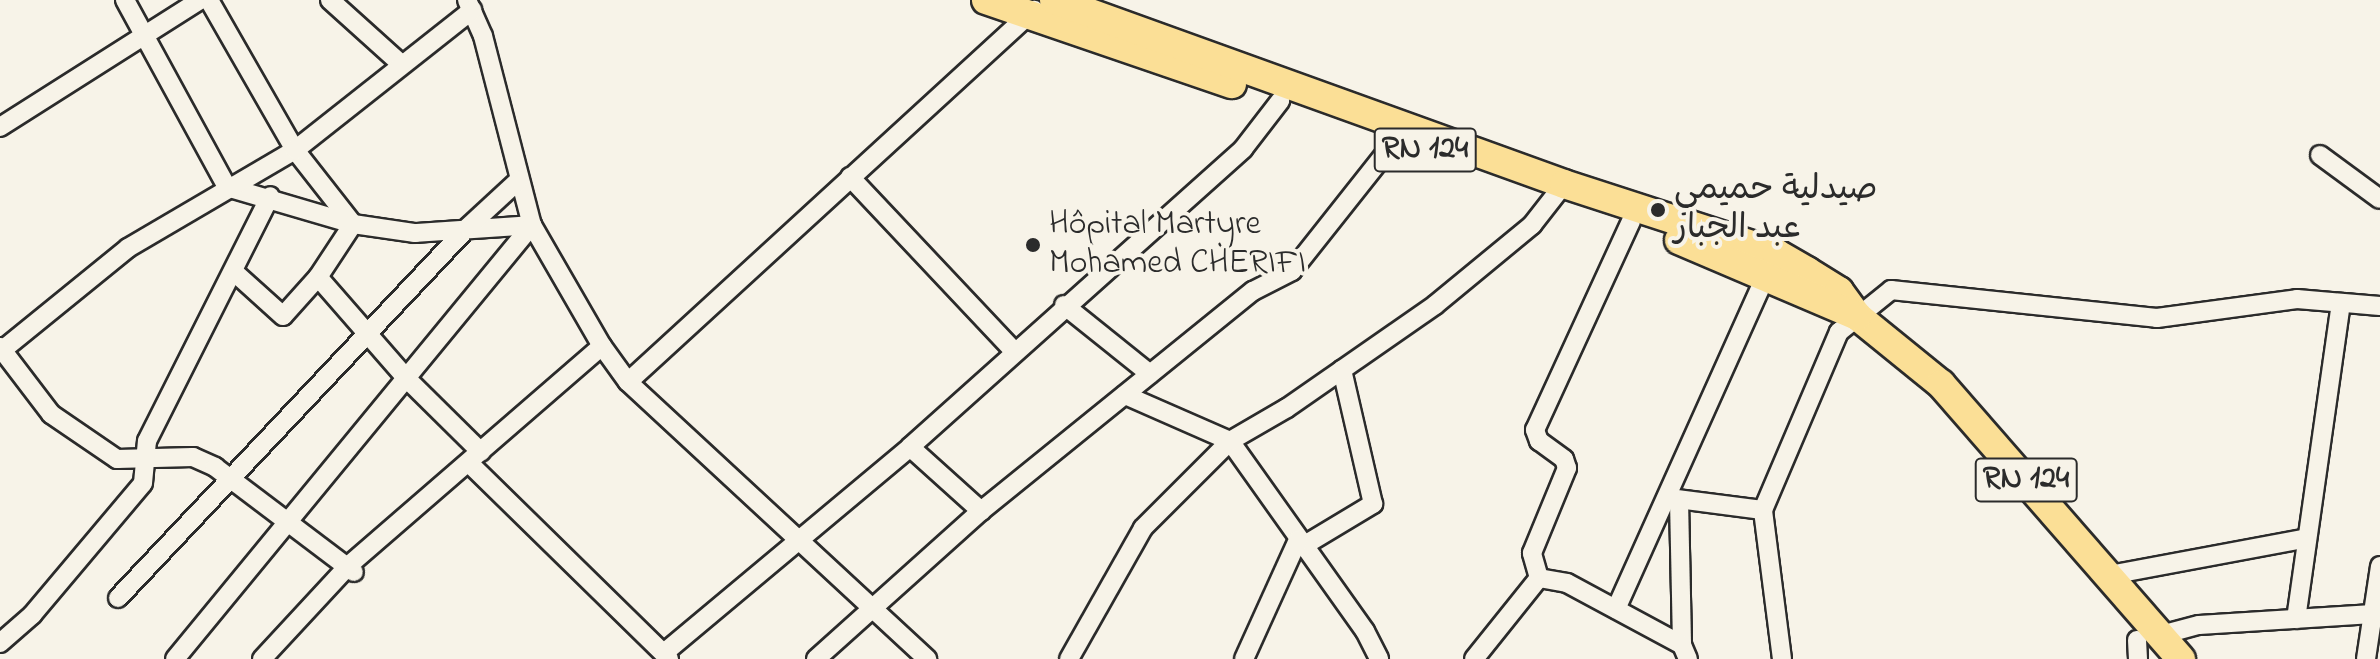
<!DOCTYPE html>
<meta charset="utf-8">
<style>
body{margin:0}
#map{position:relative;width:2380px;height:659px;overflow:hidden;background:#f7f3e8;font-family:"Indie Flower","Playpen Sans Arabic",sans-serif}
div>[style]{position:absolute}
.roads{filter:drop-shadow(2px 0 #2b2b2b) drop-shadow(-2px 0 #2b2b2b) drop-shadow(0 2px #2b2b2b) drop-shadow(0 -2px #2b2b2b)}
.minor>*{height:18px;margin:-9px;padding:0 9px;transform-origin:9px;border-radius:9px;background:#f7f3e8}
.primary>*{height:28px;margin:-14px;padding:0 14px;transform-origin:14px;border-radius:14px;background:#fbdf96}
.dots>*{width:22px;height:22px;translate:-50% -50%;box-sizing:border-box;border:4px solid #f7f3e8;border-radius:50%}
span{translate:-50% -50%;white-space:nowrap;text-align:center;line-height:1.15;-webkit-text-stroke:8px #f7f3e8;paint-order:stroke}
.shield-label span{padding:2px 6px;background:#f7f3e8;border:2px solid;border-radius:6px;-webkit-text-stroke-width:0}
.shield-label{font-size:32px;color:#2b2b2b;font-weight:700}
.poi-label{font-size:34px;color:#2b2b2b}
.left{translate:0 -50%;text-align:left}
</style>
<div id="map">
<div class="roads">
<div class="minor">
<i style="left:125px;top:0;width:213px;rotate:61.4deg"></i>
<i style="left:209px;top:0;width:173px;rotate:60.2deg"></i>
<i style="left:295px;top:150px;width:94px;rotate:51.9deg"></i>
<i style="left:353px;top:224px;width:64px;rotate:123.4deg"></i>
<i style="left:318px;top:277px;width:52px;rotate:131.9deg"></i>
<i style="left:283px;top:316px;width:67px;rotate:-138deg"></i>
<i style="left:330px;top:0;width:96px;rotate:42deg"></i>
<i style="left:467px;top:0;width:39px;rotate:66deg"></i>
<i style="left:483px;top:36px;width:195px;rotate:75.5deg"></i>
<i style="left:532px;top:225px;width:140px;rotate:60deg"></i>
<i style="left:602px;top:346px;width:44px;rotate:54.2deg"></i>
<i style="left:628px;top:382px;width:408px;rotate:42.8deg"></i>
<i style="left:0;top:127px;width:237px;rotate:-32.4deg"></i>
<i style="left:2320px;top:155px;width:74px;rotate:36.3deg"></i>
<i style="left:850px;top:177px;width:238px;rotate:46.7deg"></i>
<i style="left:227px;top:187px;width:131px;rotate:16.4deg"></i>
<i style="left:353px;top:224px;width:63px;rotate:8.3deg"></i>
<i style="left:415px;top:233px;width:117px;rotate:-3.9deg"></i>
<i style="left:318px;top:277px;width:134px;rotate:48.9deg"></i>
<i style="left:406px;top:378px;width:105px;rotate:44.6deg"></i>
<i style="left:1064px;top:305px;width:110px;rotate:38.7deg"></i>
<i style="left:0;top:347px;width:84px;rotate:52.7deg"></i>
<i style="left:51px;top:414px;width:80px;rotate:34.3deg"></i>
<i style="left:117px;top:459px;width:76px;rotate:-1.5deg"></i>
<i style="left:193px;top:457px;width:24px;rotate:24deg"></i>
<i style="left:215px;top:467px;width:174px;rotate:37.1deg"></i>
<i style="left:0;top:352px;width:165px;rotate:-39.1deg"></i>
<i style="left:128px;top:248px;width:194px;rotate:-30.4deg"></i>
<i style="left:295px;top:150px;width:226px;rotate:-38.3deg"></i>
<i style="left:628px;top:382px;width:551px;rotate:-42.5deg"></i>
<i style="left:1125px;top:395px;width:115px;rotate:23.7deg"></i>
<i style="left:1230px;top:441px;width:233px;rotate:54.6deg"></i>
<i style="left:1365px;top:631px;width:31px;rotate:63deg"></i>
<i style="left:910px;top:447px;width:96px;rotate:42deg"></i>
<i style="left:469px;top:463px;width:280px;rotate:44.4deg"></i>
<i style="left:1670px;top:498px;width:94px;rotate:7.4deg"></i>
<i style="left:1679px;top:500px;width:145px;rotate:88.8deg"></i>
<i style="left:1303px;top:546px;width:82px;rotate:-31deg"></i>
<i style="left:1373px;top:504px;width:138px;rotate:-103deg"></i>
<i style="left:2110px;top:575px;width:200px;rotate:-10.6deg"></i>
<i style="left:1539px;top:578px;width:26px;rotate:-106deg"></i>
<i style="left:1532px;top:553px;width:92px;rotate:-67.6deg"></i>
<i style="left:1567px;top:468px;width:9px;rotate:-108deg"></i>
<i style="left:1564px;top:459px;width:31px;rotate:-144deg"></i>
<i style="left:1539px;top:441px;width:12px;rotate:-110deg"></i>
<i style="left:1535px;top:430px;width:230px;rotate:-65.3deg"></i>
<i style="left:118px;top:598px;width:510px;rotate:-46.67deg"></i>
<i style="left:468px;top:227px;width:69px;rotate:-42.7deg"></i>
<i style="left:1616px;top:609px;width:375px;rotate:-65.8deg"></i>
<i style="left:2296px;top:619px;width:318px;rotate:-81.9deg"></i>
<i style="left:2161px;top:635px;width:39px;rotate:-15deg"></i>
<i style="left:2199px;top:625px;width:174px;rotate:-3.6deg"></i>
<i style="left:2137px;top:640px;width:19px;rotate:87deg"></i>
<i style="left:0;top:643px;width:43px;rotate:-41.2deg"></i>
<i style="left:32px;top:615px;width:172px;rotate:-49.9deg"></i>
<i style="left:143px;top:483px;width:42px;rotate:-84.6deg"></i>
<i style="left:147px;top:441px;width:274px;rotate:-63.3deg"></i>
<i style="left:664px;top:653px;width:321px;rotate:-39.9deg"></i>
<i style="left:910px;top:447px;width:447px;rotate:-41.8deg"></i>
<i style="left:1243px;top:149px;width:61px;rotate:-52.4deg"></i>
<i style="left:175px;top:659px;width:562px;rotate:-50.56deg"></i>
<i style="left:262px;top:659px;width:127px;rotate:-47.2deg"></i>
<i style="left:348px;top:566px;width:336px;rotate:-40.9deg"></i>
<i style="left:816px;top:659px;width:222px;rotate:-41.9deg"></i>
<i style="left:981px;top:511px;width:350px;rotate:-39deg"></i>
<i style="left:1253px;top:291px;width:44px;rotate:-27.1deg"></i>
<i style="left:1292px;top:271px;width:167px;rotate:-51.6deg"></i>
<i style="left:1069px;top:659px;width:150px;rotate:-60.5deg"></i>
<i style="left:1143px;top:528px;width:123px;rotate:-45deg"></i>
<i style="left:1230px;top:441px;width:66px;rotate:-30.1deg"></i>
<i style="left:1287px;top:408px;width:180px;rotate:-34.8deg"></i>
<i style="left:1435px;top:305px;width:126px;rotate:-39.5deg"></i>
<i style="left:1532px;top:225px;width:52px;rotate:-52deg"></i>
<i style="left:1244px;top:659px;width:131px;rotate:-65.6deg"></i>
<i style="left:1474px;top:659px;width:104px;rotate:-51.3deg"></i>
<i style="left:1539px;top:578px;width:28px;rotate:10deg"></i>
<i style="left:1567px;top:583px;width:131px;rotate:28.3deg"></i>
<i style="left:1682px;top:645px;width:15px;rotate:67deg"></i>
<i style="left:1782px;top:659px;width:150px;rotate:-97.3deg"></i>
<i style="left:1763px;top:510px;width:194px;rotate:-66.9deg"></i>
<i style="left:1839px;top:332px;width:67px;rotate:-38.9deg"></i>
<i style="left:1891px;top:290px;width:267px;rotate:6deg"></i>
<i style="left:2157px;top:318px;width:141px;rotate:-7.7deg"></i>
<i style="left:2297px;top:299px;width:83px;rotate:4.8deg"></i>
<i style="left:2366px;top:659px;width:94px;rotate:-81.4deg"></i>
</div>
<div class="primary">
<i style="left:986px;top:0;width:260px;rotate:18.9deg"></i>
<i style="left:1054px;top:0;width:542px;rotate:19.84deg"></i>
<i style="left:1564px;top:184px;width:223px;rotate:18deg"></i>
<i style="left:1776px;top:253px;width:36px;rotate:30deg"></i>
<i style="left:1807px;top:271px;width:38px;rotate:32deg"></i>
<i style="left:1839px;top:291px;width:31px;rotate:54deg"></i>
<i style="left:1857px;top:316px;width:108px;rotate:39deg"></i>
<i style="left:1941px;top:384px;width:365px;rotate:48.9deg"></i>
<i style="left:1679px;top:240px;width:194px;rotate:23.1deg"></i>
</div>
</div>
<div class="dots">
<i style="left:1658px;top:210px;background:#2b2b2b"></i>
<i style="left:1033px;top:245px;background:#2b2b2b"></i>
</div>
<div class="shield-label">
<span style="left:1425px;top:150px">RN 124</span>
<span style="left:2026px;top:480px">RN 124</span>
</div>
<div class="poi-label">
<span class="left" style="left:1674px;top:210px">صيدلية حميمي<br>عبد الجبار</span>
<span class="left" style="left:1049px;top:245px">Hôpital Martyre<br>Mohamed CHERIFI</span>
</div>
</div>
